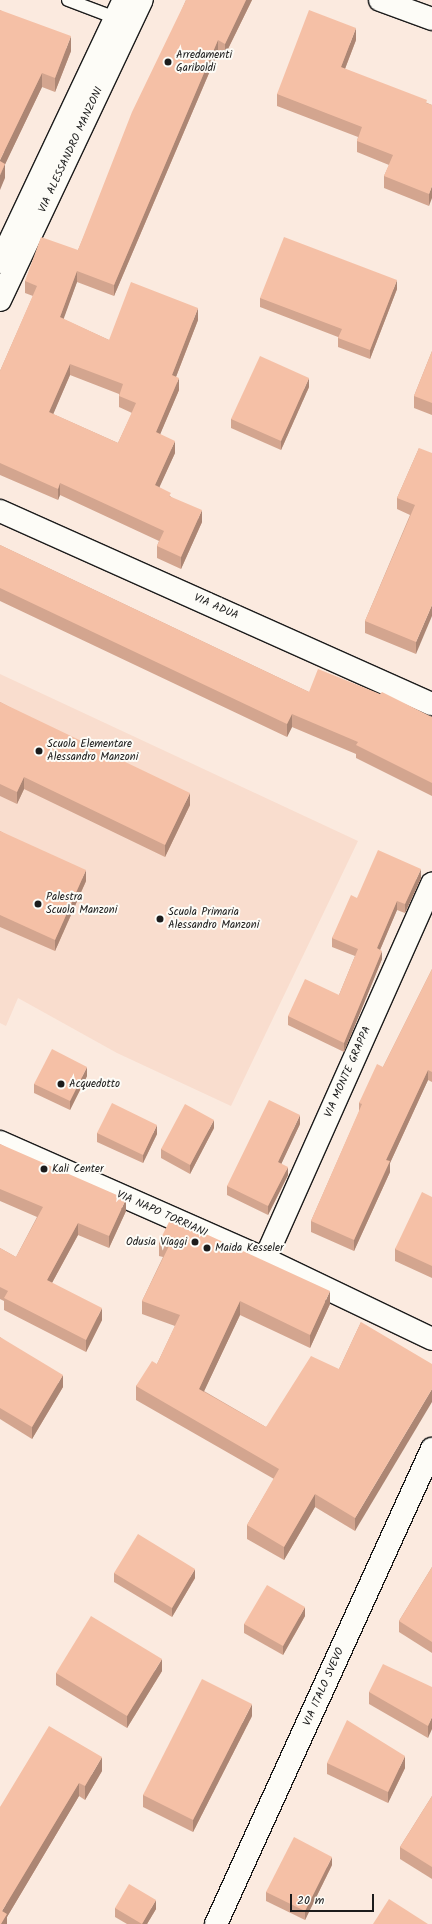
<!DOCTYPE html>
<style>
body{margin:0}
#map{position:relative;width:432px;height:1924px;overflow:hidden;background:#fbeadf;font-family:Kalam,sans-serif}
div>[style]{position:absolute}
.built>*{inset:0;background:#f9ddce}
.roads{filter:drop-shadow(1px 0 #1c1c1c) drop-shadow(-1px 0 #1c1c1c) drop-shadow(0 1px #1c1c1c) drop-shadow(0 -1px #1c1c1c)}
.lane>*{height:12px;margin:-6px;padding:0 6px;transform-origin:6px;border-radius:6px;background:#fdfcf7}
.street>*{height:22px;margin:-11px;padding:0 11px;transform-origin:11px;border-radius:11px;background:#fdfcf7}
.secondary>*{height:22px;margin:-11px;padding:0 11px;transform-origin:11px;border-radius:11px;background:#fdfcf7}
.wall>*{inset:0;background:#d3a58f}
.shaded-wall>*{inset:0;background:#ac8674}
.building>*{inset:0;background:#f5c0a6}
.dots>*{width:11px;height:11px;translate:-50% -50%;box-sizing:border-box;border:2px solid #fdfcf7;border-radius:50%}
span{translate:-50% -50%;white-space:nowrap;text-align:center;line-height:1.15;-webkit-text-stroke:4px #fdfcf7;paint-order:stroke}
.poi-label{font-size:11px;color:#1c1c1c}
.left{translate:0 -50%;text-align:left}
.right{translate:-100% -50%;text-align:right}
.street-label{font-size:11px;color:#1c1c1c}
.scale{position:absolute;left:290px;top:1894px;width:84px;height:18px;box-sizing:border-box;border:2px solid #1c1c1c;border-top:0;padding-left:5px;font-size:12px;line-height:14px;white-space:nowrap;color:#1c1c1c;-webkit-text-stroke:3px #fdfcf7;paint-order:stroke}
</style>
<div id="map">
<div class="built">
<i style="clip-path:polygon(0 674px,358px 841px,231px 1106px,117px 1053px,18px 998px,6px 1026px,0 1023px)"></i>
</div>
<div class="roads">
<div class="lane">
<i style="left:68px;top:0;width:57px;rotate:20.7deg"></i>
</div>
<div class="street">
<i style="left:380px;top:0;width:55px;rotate:20.1deg"></i>
<i style="left:0;top:1142px;width:290px;rotate:23.8deg"></i>
<i style="left:265px;top:1259px;width:185px;rotate:25.6deg"></i>
<i style="left:265px;top:1259px;width:411px;rotate:-66deg"></i>
<i style="left:216px;top:1924px;width:522px;rotate:-65.55deg"></i>
</div>
<div class="secondary">
<i style="left:0;top:262px;width:290px;rotate:-64.7deg"></i>
<i style="left:0;top:300px;width:332px;rotate:-64.7deg"></i>
<i style="left:0;top:511px;width:473px;rotate:24.1deg"></i>
</div>
</div>
<div class="wall">
<i style="clip-path:polygon(evenodd,186px 0,252px 0,225px 55px,218px 52px,114px 296px,77px 282px,63px 319px,109px 340px,198px 320px,176px 377px,179px 390px,160px 434px,175px 453px,159px 487px,202px 522px,181px 569px,157px 558px,157px 546px,159px 541px,60px 495px,58px 500px,0 475px,0 371px,33px 296px,25px 293px,25px 281px,78px 250px,186px 0,70px 375px,119px 394px,119px 407px,132px 413px,118px 443px,53px 414px,70px 375px)"></i>
<i style="clip-path:polygon(0 10px,71px 51px,55px 92px,42px 87px,5px 164px,5px 178px)"></i>
<i style="clip-path:polygon(356px 40px,345px 69px,432px 105px,429px 206px,384px 188px,384px 176px,389px 165px,357px 152px,357px 141px,358px 137px,277px 106px,277px 94px)"></i>
<i style="clip-path:polygon(397px 289px,370px 359px,338px 347px,338px 337px,260px 307px,260px 298px)"></i>
<i style="clip-path:polygon(432px 351px,432px 415px,414px 408px,414px 396px)"></i>
<i style="clip-path:polygon(309px 387px,281px 450px,231px 428px,231px 419px)"></i>
<i style="clip-path:polygon(419px 448px,416px 654px,365px 633px,365px 621px,410px 515px,397px 509px,397px 498px)"></i>
<i style="clip-path:polygon(0 545px,309px 692px,432px 717px,432px 796px,356px 758px,356px 754px,292px 727px,287px 737px,0 601px)"></i>
<i style="clip-path:polygon(0 702px,190px 805px,165px 857px,24px 789px,17px 804px,0 796px)"></i>
<i style="clip-path:polygon(0 831px,86px 881px,55px 951px,0 927px)"></i>
<i style="clip-path:polygon(421px 878px,405px 913px,397px 910px,380px 950px,382px 959px,344px 1052px,288px 1025px,288px 1016px,339px 995px,355px 956px,332px 947px,332px 938px,357px 898px)"></i>
<i style="clip-path:polygon(432px 969px,432px 1082px,428px 1080px,390px 1163px,390px 1172px,354px 1251px,311px 1232px,311px 1221px,359px 1112px,359px 1103px,383px 1067px)"></i>
<i style="clip-path:polygon(87px 1076px,70px 1110px,34px 1093px,34px 1084px)"></i>
<i style="clip-path:polygon(300px 1124px,281px 1164px,288px 1175px,268px 1215px,227px 1195px,227px 1186px)"></i>
<i style="clip-path:polygon(214px 1128px,190px 1174px,161px 1158px,161px 1149px)"></i>
<i style="clip-path:polygon(97px 1133px,157px 1134px,143px 1163px,97px 1142px)"></i>
<i style="clip-path:polygon(0 1144px,126px 1211px,109px 1248px,78px 1235px,52px 1283px,102px 1320px,86px 1352px,4px 1310px,4px 1301px,0 1299px,0 1248px,16px 1257px,37px 1217px,0 1201px)"></i>
<i style="clip-path:polygon(432px 1197px,432px 1278px,395px 1261px,395px 1249px)"></i>
<i style="clip-path:polygon(159px 1242px,330px 1304px,310px 1348px,240px 1315px,204px 1391px,266px 1427px,339px 1369px,361px 1322px,355px 1531px,315px 1507px,284px 1560px,247px 1539px,247px 1525px,274px 1479px,136px 1400px,136px 1386px,157px 1364px,175px 1326px,142px 1314px,142px 1301px,163px 1257px,159px 1256px)"></i>
<i style="clip-path:polygon(0 1337px,63px 1387px,32px 1439px,0 1419px)"></i>
<i style="clip-path:polygon(432px 1567px,432px 1653px,399px 1632px,399px 1621px)"></i>
<i style="clip-path:polygon(114px 1573px,195px 1578px,172px 1617px,114px 1582px)"></i>
<i style="clip-path:polygon(305px 1616px,283px 1655px,244px 1633px,244px 1624px)"></i>
<i style="clip-path:polygon(162px 1671px,127px 1728px,56px 1685px,56px 1673px)"></i>
<i style="clip-path:polygon(432px 1687px,428px 1738px,369px 1704px,369px 1692px)"></i>
<i style="clip-path:polygon(252px 1716px,193px 1832px,143px 1807px,143px 1795px)"></i>
<i style="clip-path:polygon(327px 1763px,405px 1768px,388px 1803px,327px 1774px)"></i>
<i style="clip-path:polygon(102px 1771px,85px 1800px,79px 1796px,7px 1917px,7px 1924px,0 1807px)"></i>
<i style="clip-path:polygon(432px 1796px,432px 1879px,400px 1859px,400px 1847px)"></i>
<i style="clip-path:polygon(332px 1865px,305px 1920px,266px 1901px,266px 1892px)"></i>
<i style="clip-path:polygon(115px 1908px,156px 1909px,147px 1924px,127px 1924px,115px 1917px)"></i>
</div>
<div class="shaded-wall">
<i style="clip-path:polygon(246px 0,252px 0,225px 55px,225px 44px)"></i>
<i style="clip-path:polygon(356px 28px,356px 40px,341px 79px,341px 67px)"></i>
<i style="clip-path:polygon(71px 36px,71px 51px,55px 92px,55px 78px)"></i>
<i style="clip-path:polygon(218px 40px,218px 52px,114px 296px,114px 285px)"></i>
<i style="clip-path:polygon(42px 73px,42px 87px,0 175px,0 160px)"></i>
<i style="clip-path:polygon(5px 164px,5px 178px,0 190px,0 175px)"></i>
<i style="clip-path:polygon(432px 186px,432px 198px,429px 206px,429px 194px)"></i>
<i style="clip-path:polygon(77px 271px,77px 282px,60px 329px,60px 317px)"></i>
<i style="clip-path:polygon(397px 280px,397px 289px,370px 359px,370px 350px)"></i>
<i style="clip-path:polygon(198px 308px,198px 320px,172px 387px,172px 375px)"></i>
<i style="clip-path:polygon(70px 364px,70px 375px,49px 424px,49px 412px)"></i>
<i style="clip-path:polygon(179px 378px,179px 390px,156px 444px,156px 432px)"></i>
<i style="clip-path:polygon(309px 378px,309px 387px,281px 450px,281px 441px)"></i>
<i style="clip-path:polygon(175px 441px,175px 453px,155px 497px,155px 485px)"></i>
<i style="clip-path:polygon(60px 483px,60px 495px,58px 500px,58px 489px)"></i>
<i style="clip-path:polygon(202px 510px,202px 522px,181px 569px,181px 557px)"></i>
<i style="clip-path:polygon(432px 605px,432px 616px,416px 654px,416px 642px)"></i>
<i style="clip-path:polygon(292px 714px,292px 727px,287px 737px,287px 724px)"></i>
<i style="clip-path:polygon(24px 777px,24px 789px,17px 804px,17px 792px)"></i>
<i style="clip-path:polygon(190px 793px,190px 805px,165px 857px,165px 845px)"></i>
<i style="clip-path:polygon(421px 869px,421px 878px,405px 913px,405px 904px)"></i>
<i style="clip-path:polygon(86px 870px,86px 881px,55px 951px,55px 940px)"></i>
<i style="clip-path:polygon(397px 901px,397px 910px,377px 957px,377px 948px)"></i>
<i style="clip-path:polygon(382px 951px,382px 959px,344px 1052px,344px 1043px)"></i>
<i style="clip-path:polygon(87px 1067px,87px 1076px,70px 1110px,70px 1101px)"></i>
<i style="clip-path:polygon(428px 1070px,428px 1080px,390px 1163px,390px 1172px,354px 1251px,354px 1240px,386px 1160px)"></i>
<i style="clip-path:polygon(300px 1115px,300px 1124px,278px 1171px,278px 1162px)"></i>
<i style="clip-path:polygon(214px 1120px,214px 1128px,190px 1174px,190px 1165px)"></i>
<i style="clip-path:polygon(157px 1125px,157px 1134px,143px 1163px,143px 1155px)"></i>
<i style="clip-path:polygon(288px 1167px,288px 1175px,268px 1215px,268px 1206px)"></i>
<i style="clip-path:polygon(126px 1199px,126px 1211px,109px 1248px,109px 1236px)"></i>
<i style="clip-path:polygon(78px 1223px,78px 1235px,47px 1292px,47px 1280px)"></i>
<i style="clip-path:polygon(330px 1291px,330px 1304px,310px 1348px,310px 1335px)"></i>
<i style="clip-path:polygon(240px 1301px,240px 1315px,199px 1402px,199px 1389px)"></i>
<i style="clip-path:polygon(102px 1308px,102px 1320px,86px 1352px,86px 1340px)"></i>
<i style="clip-path:polygon(63px 1375px,63px 1387px,32px 1439px,32px 1427px)"></i>
<i style="clip-path:polygon(432px 1389px,432px 1402px,355px 1531px,355px 1518px)"></i>
<i style="clip-path:polygon(315px 1494px,315px 1507px,284px 1560px,284px 1547px)"></i>
<i style="clip-path:polygon(195px 1569px,195px 1578px,172px 1617px,172px 1608px)"></i>
<i style="clip-path:polygon(305px 1607px,305px 1616px,283px 1655px,283px 1646px)"></i>
<i style="clip-path:polygon(162px 1659px,162px 1671px,127px 1728px,127px 1716px)"></i>
<i style="clip-path:polygon(252px 1704px,252px 1716px,193px 1832px,193px 1820px)"></i>
<i style="clip-path:polygon(432px 1717px,432px 1729px,428px 1738px,428px 1726px)"></i>
<i style="clip-path:polygon(405px 1756px,405px 1768px,388px 1803px,388px 1792px)"></i>
<i style="clip-path:polygon(102px 1757px,102px 1771px,85px 1800px,85px 1786px)"></i>
<i style="clip-path:polygon(79px 1783px,79px 1796px,7px 1917px,7px 1924px,1px 1924px,2px 1911px)"></i>
<i style="clip-path:polygon(332px 1857px,332px 1865px,305px 1920px,305px 1911px)"></i>
<i style="clip-path:polygon(156px 1900px,156px 1909px,147px 1924px,142px 1924px)"></i>
</div>
<div class="building">
<i style="clip-path:polygon(evenodd,186px 0,246px 0,225px 44px,218px 40px,114px 285px,77px 271px,60px 317px,109px 340px,131px 282px,198px 308px,172px 375px,179px 378px,156px 432px,175px 441px,155px 485px,171px 493px,169px 496px,202px 510px,181px 557px,157px 546px,164px 531px,60px 483px,58px 489px,0 463px,0 371px,37px 286px,25px 281px,41px 237px,78px 250px,132px 112px,186px 0,70px 364px,123px 384px,119px 396px,136px 403px,118px 443px,49px 412px,70px 364px)"></i>
<i style="clip-path:polygon(0 10px,71px 36px,55px 78px,42px 73px,0 160px)"></i>
<i style="clip-path:polygon(309px 10px,356px 28px,341px 67px,427px 100px,426px 103px,432px 105px,432px 186px,429px 194px,384px 176px,393px 155px,357px 141px,362px 127px,277px 94px)"></i>
<i style="clip-path:polygon(0 161px,5px 164px,0 175px)"></i>
<i style="clip-path:polygon(284px 237px,397px 280px,370px 350px,338px 338px,342px 329px,260px 298px)"></i>
<i style="clip-path:polygon(432px 351px,432px 403px,414px 396px)"></i>
<i style="clip-path:polygon(260px 356px,309px 378px,281px 441px,231px 419px)"></i>
<i style="clip-path:polygon(419px 448px,432px 453px,432px 605px,416px 642px,365px 621px,415px 505px,397px 498px)"></i>
<i style="clip-path:polygon(0 545px,309px 692px,318px 669px,380px 694px,382px 692px,432px 717px,432px 783px,356px 745px,358px 742px,292px 714px,287px 724px,0 588px)"></i>
<i style="clip-path:polygon(0 702px,190px 793px,165px 845px,24px 777px,17px 792px,0 784px)"></i>
<i style="clip-path:polygon(0 831px,86px 870px,55px 940px,0 915px)"></i>
<i style="clip-path:polygon(378px 850px,421px 869px,405px 904px,397px 901px,377px 948px,382px 951px,344px 1043px,288px 1016px,305px 979px,339px 995px,358px 949px,332px 938px,351px 895px,357px 898px)"></i>
<i style="clip-path:polygon(432px 969px,432px 1072px,428px 1070px,386px 1160px,390px 1161px,354px 1240px,311px 1221px,362px 1104px,359px 1103px,377px 1064px,383px 1067px)"></i>
<i style="clip-path:polygon(52px 1049px,87px 1067px,70px 1101px,34px 1084px)"></i>
<i style="clip-path:polygon(269px 1100px,300px 1115px,278px 1162px,288px 1167px,268px 1206px,227px 1186px)"></i>
<i style="clip-path:polygon(112px 1103px,157px 1125px,143px 1155px,97px 1133px)"></i>
<i style="clip-path:polygon(185px 1104px,214px 1120px,190px 1165px,161px 1149px)"></i>
<i style="clip-path:polygon(0 1144px,126px 1199px,109px 1236px,78px 1223px,47px 1280px,102px 1308px,86px 1340px,4px 1298px,8px 1291px,0 1287px,0 1248px,16px 1257px,43px 1207px,0 1189px)"></i>
<i style="clip-path:polygon(422px 1192px,432px 1197px,432px 1266px,395px 1249px)"></i>
<i style="clip-path:polygon(171px 1218px,330px 1291px,310px 1335px,240px 1301px,199px 1389px,266px 1427px,311px 1356px,339px 1369px,361px 1322px,432px 1364px,432px 1389px,355px 1518px,315px 1494px,284px 1547px,247px 1525px,279px 1469px,136px 1386px,152px 1361px,157px 1364px,180px 1315px,142px 1301px,169px 1246px,159px 1242px)"></i>
<i style="clip-path:polygon(0 1337px,63px 1375px,32px 1427px,0 1408px)"></i>
<i style="clip-path:polygon(138px 1534px,195px 1569px,172px 1608px,114px 1573px)"></i>
<i style="clip-path:polygon(432px 1567px,432px 1642px,399px 1621px)"></i>
<i style="clip-path:polygon(267px 1585px,305px 1607px,283px 1646px,244px 1624px)"></i>
<i style="clip-path:polygon(91px 1616px,162px 1659px,127px 1716px,56px 1673px)"></i>
<i style="clip-path:polygon(383px 1664px,432px 1687px,432px 1717px,428px 1726px,369px 1692px)"></i>
<i style="clip-path:polygon(202px 1679px,252px 1704px,193px 1820px,143px 1795px)"></i>
<i style="clip-path:polygon(347px 1720px,405px 1756px,388px 1792px,327px 1763px)"></i>
<i style="clip-path:polygon(49px 1726px,102px 1757px,85px 1786px,79px 1783px,2px 1911px,7px 1914px,1px 1924px,0 1924px,0 1807px)"></i>
<i style="clip-path:polygon(432px 1796px,432px 1867px,400px 1847px)"></i>
<i style="clip-path:polygon(294px 1837px,332px 1857px,305px 1911px,266px 1892px)"></i>
<i style="clip-path:polygon(129px 1884px,156px 1900px,142px 1924px,115px 1908px)"></i>
<i style="clip-path:polygon(389px 1899px,428px 1924px,373px 1924px)"></i>
</div>
<div class="dots">
<i style="left:168px;top:62px;background:#1c1c1c"></i>
<i style="left:39px;top:751px;background:#1c1c1c"></i>
<i style="left:38px;top:904px;background:#1c1c1c"></i>
<i style="left:160px;top:919px;background:#1c1c1c"></i>
<i style="left:61px;top:1084px;background:#1c1c1c"></i>
<i style="left:44px;top:1169px;background:#1c1c1c"></i>
<i style="left:195px;top:1242px;background:#1c1c1c"></i>
<i style="left:207px;top:1248px;background:#1c1c1c"></i>
</div>
<div class="poi-label">
<span class="left" style="left:176px;top:62px">Arredamenti<br>Gariboldi</span>
<span class="left" style="left:47px;top:751px">Scuola Elementare<br>Alessandro Manzoni</span>
<span class="left" style="left:46px;top:904px">Palestra<br>Scuola Manzoni</span>
<span class="left" style="left:168px;top:919px">Scuola Primaria<br>Alessandro Manzoni</span>
<span class="left" style="left:69px;top:1084px">Acquedotto</span>
<span class="left" style="left:52px;top:1169px">Kali Center</span>
<span class="right" style="left:187px;top:1242px">Odusia Viaggi</span>
<span class="left" style="left:215px;top:1248px">Maida Kesseler</span>
</div>
<div class="street-label">
<span style="left:71px;top:150px;rotate:-65deg">VIA ALESSANDRO MANZONI</span>
<span style="left:216px;top:607px;rotate:24deg">VIA ADUA</span>
<span style="left:348px;top:1072px;rotate:-66deg">VIA MONTE GRAPPA</span>
<span style="left:162px;top:1214px;rotate:24deg">VIA NAPO TORRIANI</span>
<span style="left:324px;top:1687px;rotate:-66deg">VIA ITALO SVEVO</span>
</div>
<div class="scale">20 m</div>
</div>
